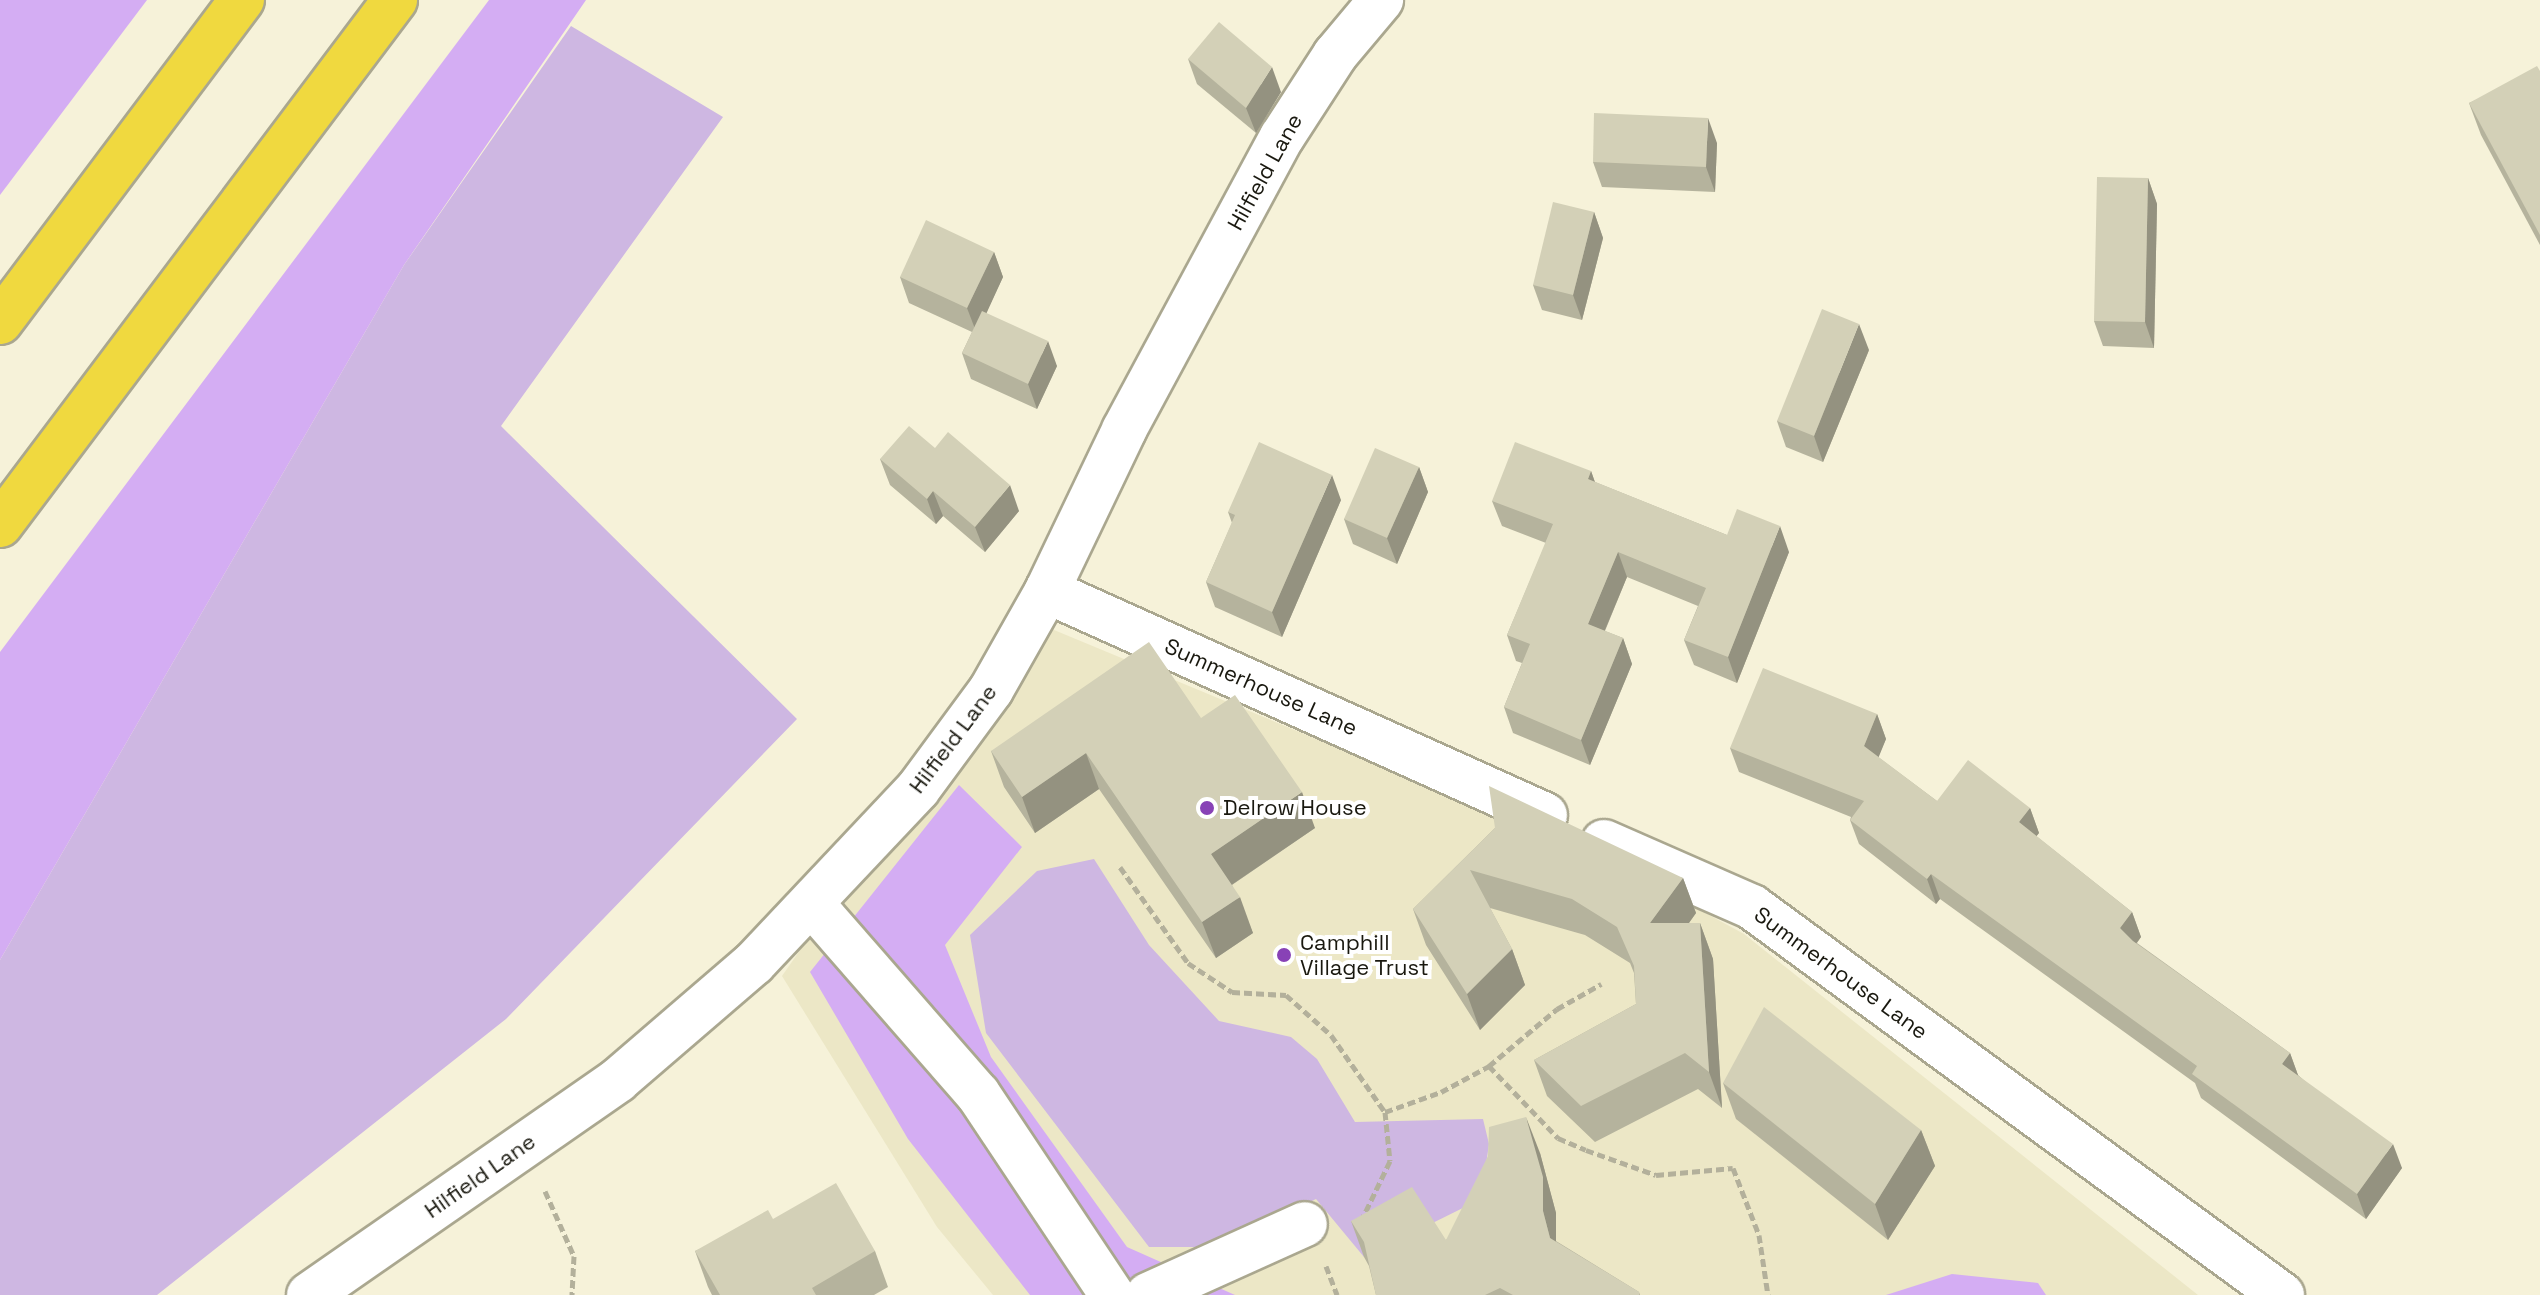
<!DOCTYPE html>
<style>
body{margin:0}
#map{position:relative;width:2540px;height:1295px;overflow:hidden;background:#f6f2d9;font-family:"Space Grotesk",sans-serif}
div>[style]{position:absolute}
.built>*{inset:0;background:#ece7c6}
.green>*{inset:0;background:#ceb7e2}
.forest>*{inset:0;background:#d4adf3}
.path>*{height:5px;margin-top:-2.5px;transform-origin:0;background:repeating-linear-gradient(90deg,#b3b09b 0 8px,transparent 0 12px)}
.roads{filter:drop-shadow(2px 0 #aaa78f) drop-shadow(-2px 0 #aaa78f) drop-shadow(0 2px #aaa78f) drop-shadow(0 -2px #aaa78f)}
.minor>*{height:44px;margin:-22px;padding:0 22px;transform-origin:22px;border-radius:22px;background:#fff}
.highway>*{height:44px;margin:-22px;padding:0 22px;transform-origin:22px;border-radius:22px;background:#f0d93f}
.wall>*{inset:0;background:#b5b39d}
.shaded-wall>*{inset:0;background:#949280}
.building>*{inset:0;background:#d3d0b7}
.dots>*{width:22px;height:22px;translate:-50% -50%;box-sizing:border-box;border:4px solid #fff;border-radius:50%}
span{translate:-50% -50%;white-space:nowrap;text-align:center;line-height:1.15;-webkit-text-stroke:8px #fff;paint-order:stroke}
.street-label{font-size:22px;color:#19180f}
.poi-label{font-size:22px;color:#19180f}
.left{translate:0 -50%;text-align:left}
</style>
<div id="map">
<div class="built">
<i style="clip-path:polygon(1030px 620px,1610px 861px,1744px 934px,2198px 1295px,993px 1295px,937px 1227px,782px 976px)"></i>
</div>
<div class="green">
<i style="clip-path:polygon(571px 26px,723px 117px,501px 426px,797px 719px,506px 1019px,157px 1295px,0 1295px,0 960px,404px 265px)"></i>
<i style="clip-path:polygon(1094px 859px,1149px 945px,1219px 1021px,1291px 1037px,1317px 1059px,1355px 1122px,1483px 1119px,1489px 1144px,1481px 1199px,1364px 1257px,1316px 1199px,1216px 1247px,1149px 1247px,986px 1033px,970px 935px,1037px 871px)"></i>
</div>
<div class="forest">
<i style="clip-path:polygon(0 0,147px 0,0 195px)"></i>
<i style="clip-path:polygon(489px 0,586px 0,404px 265px,0 960px,0 652px)"></i>
<i style="clip-path:polygon(959px 785px,1022px 847px,945px 945px,991px 1057px,1127px 1247px,1235px 1295px,1030px 1295px,908px 1139px,810px 972px)"></i>
<i style="clip-path:polygon(1952px 1274px,2038px 1283px,2046px 1295px,1886px 1295px)"></i>
</div>
<div class="path">
<i style="left:1120px;top:867px;width:118px;rotate:54.7deg"></i>
<i style="left:1188px;top:963px;width:53px;rotate:33.4deg"></i>
<i style="left:1232px;top:992px;width:54px;rotate:3.2deg"></i>
<i style="left:1286px;top:995px;width:60px;rotate:41.6deg"></i>
<i style="left:1331px;top:1035px;width:94px;rotate:55deg"></i>
<i style="left:1385px;top:1112px;width:49px;rotate:84.2deg"></i>
<i style="left:1390px;top:1161px;width:62px;rotate:115.7deg"></i>
<i style="left:1489px;top:1066px;width:100px;rotate:46.2deg"></i>
<i style="left:1558px;top:1138px;width:30px;rotate:23deg"></i>
<i style="left:1586px;top:1150px;width:74px;rotate:19.7deg"></i>
<i style="left:1656px;top:1175px;width:77px;rotate:-5.2deg"></i>
<i style="left:1733px;top:1168px;width:72px;rotate:68.8deg"></i>
<i style="left:1759px;top:1235px;width:61px;rotate:81.5deg"></i>
<i style="left:1385px;top:1112px;width:59px;rotate:-19.7deg"></i>
<i style="left:1441px;top:1092px;width:55px;rotate:-28.4deg"></i>
<i style="left:1489px;top:1066px;width:89px;rotate:-40deg"></i>
<i style="left:1557px;top:1009px;width:51px;rotate:-29.6deg"></i>
<i style="left:545px;top:1191px;width:71px;rotate:66deg"></i>
<i style="left:574px;top:1256px;width:39px;rotate:93deg"></i>
<i style="left:1326px;top:1266px;width:31px;rotate:69deg"></i>
</div>
<div class="roads">
<div class="minor">
<i style="left:1047px;top:591px;width:546px;rotate:24.22deg"></i>
<i style="left:1604px;top:842px;width:162px;rotate:23.7deg"></i>
<i style="left:1752px;top:907px;width:657px;rotate:36.21deg"></i>
<i style="left:812px;top:904px;width:252px;rotate:48.9deg"></i>
<i style="left:978px;top:1094px;width:242px;rotate:56.3deg"></i>
<i style="left:309px;top:1295px;width:376px;rotate:-34.8deg"></i>
<i style="left:618px;top:1080px;width:179px;rotate:-40.7deg"></i>
<i style="left:754px;top:963px;width:239px;rotate:-46.7deg"></i>
<i style="left:918px;top:789px;width:123px;rotate:-53.6deg"></i>
<i style="left:991px;top:690px;width:114px;rotate:-60.5deg"></i>
<i style="left:1047px;top:591px;width:178px;rotate:-64.4deg"></i>
<i style="left:1124px;top:430px;width:333px;rotate:-61.7deg"></i>
<i style="left:1282px;top:137px;width:98px;rotate:-57.1deg"></i>
<i style="left:1335px;top:55px;width:72px;rotate:-50.1deg"></i>
<i style="left:1148px;top:1295px;width:172px;rotate:-24.3deg"></i>
</div>
<div class="highway">
<i style="left:0;top:322px;width:403px;rotate:-53.1deg"></i>
<i style="left:0;top:525px;width:657px;rotate:-53.04deg"></i>
</div>
</div>
<div class="wall">
<i style="clip-path:polygon(1188px 59px,1281px 92px,1256px 133px,1197px 84px)"></i>
<i style="clip-path:polygon(2540px 71px,2540px 245px,2481px 135px,2469px 103px)"></i>
<i style="clip-path:polygon(1717px 143px,1715px 192px,1602px 187px,1593px 162px)"></i>
<i style="clip-path:polygon(2148px 178px,2157px 204px,2154px 348px,2103px 346px,2094px 321px)"></i>
<i style="clip-path:polygon(1594px 212px,1603px 238px,1582px 320px,1542px 310px,1533px 285px)"></i>
<i style="clip-path:polygon(994px 252px,1003px 277px,986px 313px,1057px 366px,1037px 409px,971px 379px,962px 353px,972px 332px,909px 303px,900px 277px)"></i>
<i style="clip-path:polygon(1869px 350px,1823px 462px,1786px 447px,1777px 421px)"></i>
<i style="clip-path:polygon(935px 448px,1019px 511px,985px 552px,943px 516px,936px 524px,890px 485px,880px 459px)"></i>
<i style="clip-path:polygon(1419px 467px,1428px 492px,1397px 564px,1353px 544px,1344px 519px)"></i>
<i style="clip-path:polygon(1591px 471px,1595px 482px,1727px 535px,1789px 552px,1737px 683px,1694px 665px,1684px 640px,1698px 606px,1627px 577px,1605px 631px,1623px 638px,1632px 664px,1590px 765px,1513px 733px,1504px 707px,1522px 663px,1516px 661px,1507px 635px,1546px 543px,1502px 526px,1492px 501px)"></i>
<i style="clip-path:polygon(1341px 500px,1282px 637px,1215px 607px,1206px 582px,1232px 523px,1228px 512px)"></i>
<i style="clip-path:polygon(1877px 714px,1886px 739px,1878px 757px,1937px 801px,2030px 808px,2039px 833px,2036px 836px,2132px 912px,2141px 937px,2137px 943px,2290px 1053px,2298px 1075px,2402px 1168px,2366px 1219px,2201px 1098px,2195px 1083px,1940px 899px,1936px 904px,1859px 844px,1850px 820px,1851px 817px,1739px 772px,1730px 748px)"></i>
<i style="clip-path:polygon(1201px 718px,1315px 828px,1232px 885px,1253px 933px,1216px 958px,1099px 789px,1035px 833px,1004px 787px,991px 751px)"></i>
<i style="clip-path:polygon(1495px 828px,1683px 878px,1696px 913px,1689px 923px,1700px 923px,1713px 959px,1722px 1108px,1698px 1089px,1595px 1142px,1547px 1096px,1534px 1060px,1636px 1004px,1634px 973px,1630px 963px,1585px 935px,1490px 908px,1512px 949px,1525px 985px,1480px 1030px,1426px 945px,1413px 909px)"></i>
<i style="clip-path:polygon(1723px 1083px,1921px 1130px,1935px 1166px,1888px 1240px,1736px 1119px)"></i>
<i style="clip-path:polygon(1540px 1153px,1556px 1213px,1556px 1241px,1639px 1292px,1640px 1295px,1376px 1295px,1369px 1266px,1364px 1257px,1351px 1221px,1446px 1240px)"></i>
<i style="clip-path:polygon(773px 1219px,875px 1251px,888px 1287px,874px 1295px,712px 1295px,708px 1287px,695px 1251px)"></i>
</div>
<div class="shaded-wall">
<i style="clip-path:polygon(1272px 67px,1281px 92px,1256px 133px,1246px 108px)"></i>
<i style="clip-path:polygon(1708px 118px,1717px 143px,1715px 192px,1706px 167px)"></i>
<i style="clip-path:polygon(2148px 178px,2157px 204px,2154px 348px,2145px 322px)"></i>
<i style="clip-path:polygon(1594px 212px,1603px 238px,1582px 320px,1573px 295px)"></i>
<i style="clip-path:polygon(994px 252px,1003px 277px,977px 334px,967px 308px)"></i>
<i style="clip-path:polygon(1859px 324px,1869px 350px,1823px 462px,1814px 436px)"></i>
<i style="clip-path:polygon(1048px 341px,1057px 366px,1037px 409px,1028px 384px)"></i>
<i style="clip-path:polygon(1419px 467px,1428px 492px,1397px 564px,1387px 538px)"></i>
<i style="clip-path:polygon(1591px 471px,1600px 497px,1588px 479px)"></i>
<i style="clip-path:polygon(1332px 475px,1341px 500px,1282px 637px,1272px 612px)"></i>
<i style="clip-path:polygon(1010px 485px,1019px 511px,985px 552px,975px 527px)"></i>
<i style="clip-path:polygon(933px 491px,943px 516px,936px 524px,927px 499px)"></i>
<i style="clip-path:polygon(1780px 526px,1789px 552px,1737px 683px,1728px 657px)"></i>
<i style="clip-path:polygon(1618px 552px,1627px 577px,1597px 649px,1588px 624px)"></i>
<i style="clip-path:polygon(1623px 638px,1632px 664px,1590px 765px,1581px 740px)"></i>
<i style="clip-path:polygon(1877px 714px,1886px 739px,1873px 771px,1864px 746px)"></i>
<i style="clip-path:polygon(1086px 753px,1099px 789px,1035px 833px,1022px 797px)"></i>
<i style="clip-path:polygon(1302px 792px,1315px 828px,1224px 890px,1211px 854px)"></i>
<i style="clip-path:polygon(2030px 808px,2039px 833px,2028px 847px,2019px 822px)"></i>
<i style="clip-path:polygon(1931px 874px,1940px 899px,1936px 904px,1927px 879px)"></i>
<i style="clip-path:polygon(1683px 878px,1696px 913px,1663px 959px,1650px 923px)"></i>
<i style="clip-path:polygon(1240px 897px,1253px 933px,1216px 958px,1202px 922px)"></i>
<i style="clip-path:polygon(2132px 912px,2141px 937px,2129px 953px,2120px 928px)"></i>
<i style="clip-path:polygon(1700px 923px,1713px 959px,1722px 1108px,1709px 1072px)"></i>
<i style="clip-path:polygon(1512px 949px,1525px 985px,1480px 1030px,1467px 994px)"></i>
<i style="clip-path:polygon(2290px 1053px,2299px 1078px,2282px 1064px)"></i>
<i style="clip-path:polygon(1526px 1117px,1540px 1153px,1556px 1213px,1556px 1247px,1550px 1238px,1543px 1211px)"></i>
<i style="clip-path:polygon(1921px 1130px,1935px 1166px,1888px 1240px,1875px 1204px)"></i>
<i style="clip-path:polygon(2393px 1144px,2402px 1168px,2366px 1219px,2357px 1194px)"></i>
</div>
<div class="building">
<i style="clip-path:polygon(1219px 22px,1272px 67px,1246px 108px,1188px 59px)"></i>
<i style="clip-path:polygon(2537px 66px,2540px 71px,2540px 235px,2469px 103px)"></i>
<i style="clip-path:polygon(1594px 113px,1708px 118px,1706px 167px,1593px 162px)"></i>
<i style="clip-path:polygon(2097px 177px,2148px 178px,2145px 322px,2094px 321px)"></i>
<i style="clip-path:polygon(1553px 202px,1594px 212px,1573px 295px,1533px 285px)"></i>
<i style="clip-path:polygon(926px 220px,994px 252px,967px 308px,900px 277px)"></i>
<i style="clip-path:polygon(1822px 309px,1859px 324px,1814px 436px,1777px 421px)"></i>
<i style="clip-path:polygon(982px 311px,1048px 341px,1028px 384px,962px 353px)"></i>
<i style="clip-path:polygon(909px 426px,935px 448px,948px 432px,1010px 485px,975px 527px,933px 491px,927px 499px,880px 459px)"></i>
<i style="clip-path:polygon(1259px 442px,1332px 475px,1272px 612px,1206px 582px,1235px 515px,1228px 512px)"></i>
<i style="clip-path:polygon(1515px 442px,1591px 471px,1588px 479px,1727px 535px,1737px 509px,1780px 526px,1728px 657px,1684px 640px,1706px 588px,1618px 552px,1588px 624px,1623px 638px,1581px 740px,1504px 707px,1530px 644px,1507px 635px,1553px 524px,1492px 501px)"></i>
<i style="clip-path:polygon(1375px 448px,1419px 467px,1387px 538px,1344px 519px)"></i>
<i style="clip-path:polygon(1149px 642px,1201px 718px,1235px 695px,1302px 792px,1211px 854px,1240px 897px,1202px 922px,1086px 753px,1022px 797px,991px 751px)"></i>
<i style="clip-path:polygon(1763px 668px,1877px 714px,1864px 746px,1937px 801px,1968px 760px,2030px 808px,2019px 822px,2132px 912px,2120px 928px,2133px 941px,2290px 1053px,2282px 1064px,2393px 1144px,2357px 1194px,2192px 1074px,2197px 1066px,1931px 874px,1927px 879px,1850px 820px,1864px 801px,1730px 748px)"></i>
<i style="clip-path:polygon(1489px 786px,1683px 878px,1650px 923px,1700px 923px,1709px 1072px,1685px 1053px,1581px 1106px,1534px 1060px,1636px 1004px,1634px 966px,1617px 927px,1572px 899px,1470px 870px,1512px 949px,1467px 994px,1413px 909px,1495px 828px)"></i>
<i style="clip-path:polygon(1764px 1007px,1921px 1130px,1875px 1204px,1723px 1083px)"></i>
<i style="clip-path:polygon(1526px 1117px,1543px 1177px,1543px 1211px,1550px 1238px,1639px 1292px,1639px 1295px,1513px 1295px,1500px 1288px,1485px 1295px,1376px 1295px,1364px 1242px,1351px 1221px,1412px 1187px,1446px 1240px,1488px 1156px,1489px 1127px)"></i>
<i style="clip-path:polygon(836px 1183px,875px 1251px,812px 1288px,816px 1295px,720px 1295px,695px 1251px,768px 1210px,773px 1219px)"></i>
</div>
<div class="dots">
<i style="left:1207px;top:808px;background:#8842b6"></i>
<i style="left:1284px;top:955px;background:#8842b6"></i>
</div>
<div class="street-label">
<span style="left:1265px;top:172px;rotate:-61deg">Hilfield Lane</span>
<span style="left:1261px;top:687px;rotate:24deg">Summerhouse Lane</span>
<span style="left:953px;top:739px;rotate:-53deg">Hilfield Lane</span>
<span style="left:1841px;top:973px;rotate:36deg">Summerhouse Lane</span>
<span style="left:480px;top:1176px;rotate:-35deg">Hilfield Lane</span>
</div>
<div class="poi-label">
<span class="left" style="left:1223px;top:808px">Delrow House</span>
<span class="left" style="left:1300px;top:955px">Camphill<br>Village Trust</span>
</div>
</div>
